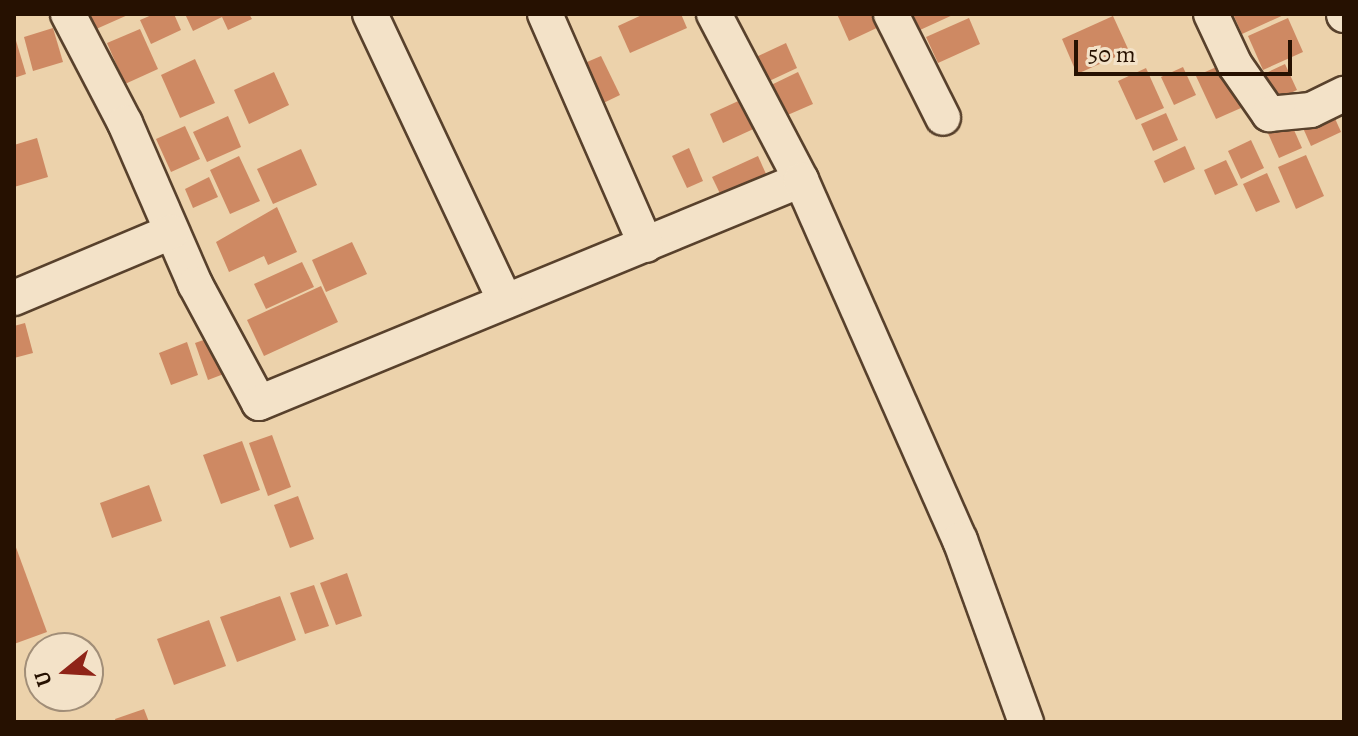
<!DOCTYPE html>
<style>
body{margin:0}
#map{position:relative;width:1358px;height:736px;overflow:hidden;background:#ecd2ab;font-family:Alegreya,serif}
div>[style]{position:absolute}
.building>*{inset:0;background:#ce8963}
.roads{filter:drop-shadow(2px 0 #58412c) drop-shadow(-2px 0 #58412c) drop-shadow(0 2px #58412c) drop-shadow(0 -2px #58412c)}
.street>*{height:34px;margin:-17px;padding:0 17px;transform-origin:17px;border-radius:17px;background:#f3e2c8}
span{translate:-50% -50%;white-space:nowrap;text-align:center;line-height:1.15;-webkit-text-stroke:6px #f3e2c8;paint-order:stroke}
.frame{position:absolute;inset:0;border:16px solid #261101;pointer-events:none}
.north{position:absolute;left:24px;top:632px;width:80px;height:80px;box-sizing:border-box;background:#f3e2c8;border:2px solid #a18e78;border-radius:50%;rotate:252deg;font-size:22px;font-weight:700;line-height:32px;text-align:center;color:#261101}
.north::after{content:'';display:block;margin:auto;width:28px;height:36px;background:#8f2418;clip-path:polygon(50% 0,100% 100%,50% 72%,0 100%)}
.scale{position:absolute;left:1074px;top:40px;width:218px;height:36px;box-sizing:border-box;border:4px solid #261101;border-top:0;padding-left:10px;font-size:24px;line-height:28px;white-space:nowrap;color:#261101;-webkit-text-stroke:6px #f3e2c8;paint-order:stroke}
</style>
<div id="map">
<div class="building">
<i style="clip-path:polygon(87px 14px,130px 14px,94px 30px)"></i>
<i style="clip-path:polygon(154px 14px,174px 14px,181px 30px,151px 44px,140px 20px)"></i>
<i style="clip-path:polygon(185px 14px,249px 14px,252px 19px,228px 30px,222px 17px,193px 31px)"></i>
<i style="clip-path:polygon(644px 14px,681px 14px,687px 28px,630px 53px,618px 26px)"></i>
<i style="clip-path:polygon(837px 14px,875px 14px,881px 26px,849px 41px)"></i>
<i style="clip-path:polygon(913px 14px,955px 14px,920px 30px)"></i>
<i style="clip-path:polygon(1233px 14px,1286px 14px,1242px 34px)"></i>
<i style="clip-path:polygon(1113px 16px,1129px 51px,1077px 74px,1062px 39px)"></i>
<i style="clip-path:polygon(969px 18px,980px 44px,938px 63px,926px 37px)"></i>
<i style="clip-path:polygon(1288px 18px,1303px 52px,1263px 70px,1248px 36px)"></i>
<i style="clip-path:polygon(53px 28px,63px 62px,33px 71px,24px 37px)"></i>
<i style="clip-path:polygon(140px 29px,158px 69px,125px 84px,107px 43px)"></i>
<i style="clip-path:polygon(14px 34px,26px 74px,14px 78px)"></i>
<i style="clip-path:polygon(786px 43px,797px 68px,765px 83px,754px 58px)"></i>
<i style="clip-path:polygon(601px 56px,620px 95px,591px 109px,573px 68px)"></i>
<i style="clip-path:polygon(195px 59px,215px 103px,180px 118px,161px 75px)"></i>
<i style="clip-path:polygon(1285px 64px,1297px 90px,1258px 108px,1247px 82px)"></i>
<i style="clip-path:polygon(1221px 65px,1241px 108px,1216px 119px,1196px 76px)"></i>
<i style="clip-path:polygon(1183px 67px,1196px 95px,1174px 105px,1161px 77px)"></i>
<i style="clip-path:polygon(1146px 68px,1164px 108px,1136px 120px,1118px 81px)"></i>
<i style="clip-path:polygon(274px 72px,289px 105px,249px 124px,234px 90px)"></i>
<i style="clip-path:polygon(798px 72px,813px 104px,783px 117px,769px 86px)"></i>
<i style="clip-path:polygon(1325px 96px,1341px 132px,1311px 146px,1295px 110px)"></i>
<i style="clip-path:polygon(747px 97px,760px 126px,723px 143px,710px 114px)"></i>
<i style="clip-path:polygon(1286px 112px,1302px 148px,1279px 158px,1263px 122px)"></i>
<i style="clip-path:polygon(1166px 113px,1178px 140px,1153px 151px,1141px 124px)"></i>
<i style="clip-path:polygon(228px 116px,241px 147px,207px 162px,193px 132px)"></i>
<i style="clip-path:polygon(185px 126px,200px 159px,171px 172px,156px 139px)"></i>
<i style="clip-path:polygon(37px 138px,48px 177px,14px 187px,14px 145px)"></i>
<i style="clip-path:polygon(1251px 140px,1264px 168px,1241px 179px,1228px 151px)"></i>
<i style="clip-path:polygon(1185px 146px,1195px 169px,1164px 183px,1154px 161px)"></i>
<i style="clip-path:polygon(689px 148px,703px 181px,687px 188px,672px 156px)"></i>
<i style="clip-path:polygon(301px 149px,317px 185px,273px 204px,257px 169px)"></i>
<i style="clip-path:polygon(1306px 155px,1324px 196px,1296px 209px,1278px 167px)"></i>
<i style="clip-path:polygon(239px 156px,260px 201px,230px 214px,210px 170px)"></i>
<i style="clip-path:polygon(758px 156px,771px 185px,726px 206px,712px 177px)"></i>
<i style="clip-path:polygon(1226px 160px,1238px 185px,1215px 195px,1204px 170px)"></i>
<i style="clip-path:polygon(1267px 173px,1280px 202px,1256px 212px,1243px 184px)"></i>
<i style="clip-path:polygon(209px 177px,218px 197px,193px 208px,185px 189px)"></i>
<i style="clip-path:polygon(277px 207px,297px 252px,268px 265px,264px 256px,229px 272px,216px 242px)"></i>
<i style="clip-path:polygon(352px 242px,367px 274px,326px 292px,312px 260px)"></i>
<i style="clip-path:polygon(302px 262px,314px 287px,266px 309px,254px 284px)"></i>
<i style="clip-path:polygon(321px 286px,338px 322px,264px 356px,247px 320px)"></i>
<i style="clip-path:polygon(25px 323px,33px 353px,14px 358px,14px 326px)"></i>
<i style="clip-path:polygon(215px 336px,229px 372px,208px 380px,195px 343px)"></i>
<i style="clip-path:polygon(187px 342px,198px 375px,171px 385px,159px 353px)"></i>
<i style="clip-path:polygon(272px 435px,291px 487px,268px 496px,249px 443px)"></i>
<i style="clip-path:polygon(242px 441px,260px 490px,221px 504px,203px 455px)"></i>
<i style="clip-path:polygon(149px 485px,162px 521px,112px 538px,100px 503px)"></i>
<i style="clip-path:polygon(298px 496px,314px 539px,290px 548px,274px 505px)"></i>
<i style="clip-path:polygon(14px 542px,47px 632px,14px 644px)"></i>
<i style="clip-path:polygon(347px 573px,362px 616px,336px 625px,320px 583px)"></i>
<i style="clip-path:polygon(314px 585px,329px 626px,305px 634px,290px 593px)"></i>
<i style="clip-path:polygon(280px 596px,296px 640px,237px 662px,220px 617px)"></i>
<i style="clip-path:polygon(209px 620px,226px 666px,174px 685px,157px 639px)"></i>
<i style="clip-path:polygon(144px 709px,149px 722px,116px 722px,115px 719px)"></i>
</div>
<div class="roads">
<div class="street">
<i style="left:68px;top:14px;width:123px;rotate:62.4deg"></i>
<i style="left:125px;top:123px;width:176px;rotate:66.5deg"></i>
<i style="left:195px;top:284px;width:135px;rotate:61.7deg"></i>
<i style="left:259px;top:403px;width:586px;rotate:-22.36deg"></i>
<i style="left:370px;top:14px;width:317px;rotate:64.8deg"></i>
<i style="left:545px;top:14px;width:252px;rotate:66.4deg"></i>
<i style="left:714px;top:14px;width:187px;rotate:62.3deg"></i>
<i style="left:801px;top:180px;width:394px;rotate:66.2deg"></i>
<i style="left:960px;top:540px;width:194px;rotate:70.1deg"></i>
<i style="left:891px;top:14px;width:116px;rotate:63.4deg"></i>
<i style="left:1211px;top:14px;width:56px;rotate:64.8deg"></i>
<i style="left:1235px;top:65px;width:60px;rotate:55.2deg"></i>
<i style="left:1269px;top:114px;width:42px;rotate:-5.4deg"></i>
<i style="left:1311px;top:110px;width:37px;rotate:-26deg"></i>
<i style="left:1344px;top:14px;width:1px;rotate:90deg"></i>
<i style="left:14px;top:298px;width:170px;rotate:-22.8deg"></i>
</div>
</div>
<div class="frame"></div>
<div class="north">U</div>
<div class="scale">50 m</div>
</div>
